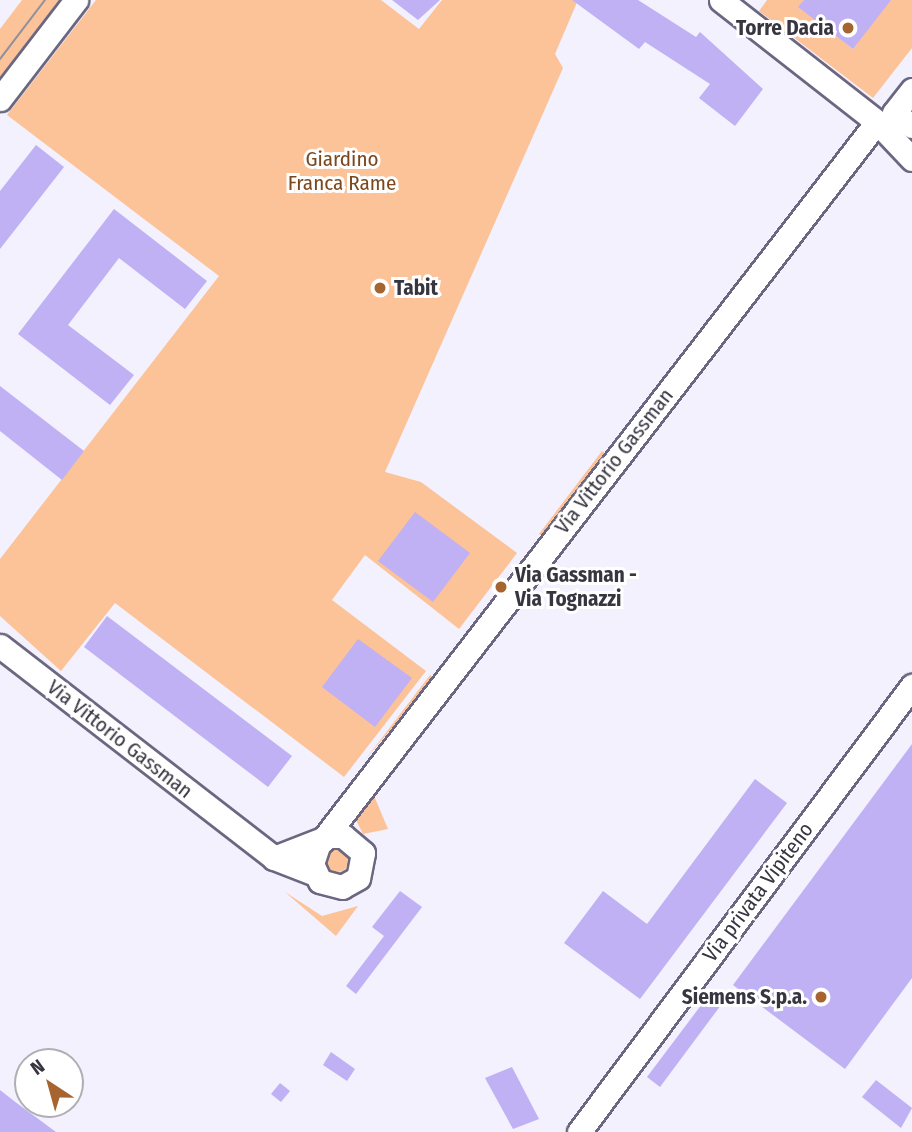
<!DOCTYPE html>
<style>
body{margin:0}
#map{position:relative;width:912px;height:1132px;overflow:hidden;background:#f3f1fd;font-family:"Fira Sans Condensed",sans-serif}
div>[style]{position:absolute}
.green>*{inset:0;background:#fcc298}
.round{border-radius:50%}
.building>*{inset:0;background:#bfb1f4}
.roads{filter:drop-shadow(2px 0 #6c6780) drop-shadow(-2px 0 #6c6780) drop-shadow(0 2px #6c6780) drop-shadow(0 -2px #6c6780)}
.minor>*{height:23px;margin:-11.5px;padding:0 11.5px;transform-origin:11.5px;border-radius:11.5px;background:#fff}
.tram>*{height:2px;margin:-1px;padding:0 1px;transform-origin:1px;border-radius:1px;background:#92909b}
.dots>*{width:19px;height:19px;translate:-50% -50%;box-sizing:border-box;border:4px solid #fff;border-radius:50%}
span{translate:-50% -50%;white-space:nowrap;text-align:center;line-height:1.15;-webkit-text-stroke:6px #fff;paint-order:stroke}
.poi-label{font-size:21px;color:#373540;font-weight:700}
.right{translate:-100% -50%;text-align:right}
.left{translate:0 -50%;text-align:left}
.park-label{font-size:21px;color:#7b481e}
.street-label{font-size:21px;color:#373540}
.north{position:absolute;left:14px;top:1048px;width:70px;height:70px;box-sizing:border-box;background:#fff;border:2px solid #afaeb3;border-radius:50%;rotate:324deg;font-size:19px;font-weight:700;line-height:28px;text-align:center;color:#373540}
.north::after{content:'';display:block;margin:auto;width:24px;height:32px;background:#a66530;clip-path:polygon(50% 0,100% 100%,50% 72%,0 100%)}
</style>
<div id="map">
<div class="green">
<i style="clip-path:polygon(22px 0,59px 0,0 77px,0 29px)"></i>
<i style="clip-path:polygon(96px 0,381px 0,419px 29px,442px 0,578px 0,555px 54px,563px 68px,385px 472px,421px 482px,517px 553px,459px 629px,365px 555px,332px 600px,426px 671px,344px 777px,115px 603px,61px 671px,0 616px,0 559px,219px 276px,7px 115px)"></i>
<i style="clip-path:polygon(767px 0,804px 0,799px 7px,853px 49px,887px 0,912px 0,912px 48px,873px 98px,759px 11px)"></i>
<i style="clip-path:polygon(602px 451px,606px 454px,542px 536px,539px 534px)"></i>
<i style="clip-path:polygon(430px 675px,434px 678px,365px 760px)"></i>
<i style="clip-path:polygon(372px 791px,388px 829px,363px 834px,355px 818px)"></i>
<i class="round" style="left:325px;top:848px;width:24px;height:24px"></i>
<i style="clip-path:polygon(285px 892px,322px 916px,358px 906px,336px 936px)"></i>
</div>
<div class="building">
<i style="clip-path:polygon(392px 0,440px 0,418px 20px)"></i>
<i style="clip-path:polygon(572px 0,638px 0,696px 37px,700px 32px,763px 89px,735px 126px,699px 98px,710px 84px,645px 42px,639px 49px)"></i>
<i style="clip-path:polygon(804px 0,891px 0,853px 49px,798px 7px)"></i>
<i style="clip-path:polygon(36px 145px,64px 167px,0 249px,0 191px)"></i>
<i style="clip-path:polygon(114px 209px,207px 281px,185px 309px,119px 258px,68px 325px,134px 375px,110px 405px,18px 334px)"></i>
<i style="clip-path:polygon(0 386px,84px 451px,62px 480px,0 431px)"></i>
<i style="clip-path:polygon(415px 512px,470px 553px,433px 602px,378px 561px)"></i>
<i style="clip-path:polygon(107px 616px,292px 756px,268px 787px,84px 647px)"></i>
<i style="clip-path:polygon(358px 639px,412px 678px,375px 727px,322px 687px)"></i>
<i style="clip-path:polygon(912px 744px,912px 978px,845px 1069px,733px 985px)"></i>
<i style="clip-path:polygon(755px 779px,787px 803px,640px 999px,564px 943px,603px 891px,647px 924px)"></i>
<i style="clip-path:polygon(400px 891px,422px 907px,356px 994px,346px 986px,384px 936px,372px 927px)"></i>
<i style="clip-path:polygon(708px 996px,721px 1005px,660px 1087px,647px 1077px)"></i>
<i style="clip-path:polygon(331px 1052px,355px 1069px,347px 1081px,323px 1065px)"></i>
<i style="clip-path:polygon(512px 1067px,539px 1119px,513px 1129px,485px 1078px)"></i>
<i style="clip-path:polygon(876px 1080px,912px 1108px,901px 1128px,862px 1097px)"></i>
<i style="clip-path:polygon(280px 1083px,290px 1091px,281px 1102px,271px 1094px)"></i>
<i style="clip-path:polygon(0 1090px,14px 1101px,56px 1132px,0 1132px)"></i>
</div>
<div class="roads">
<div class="minor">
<i style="left:721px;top:0;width:198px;rotate:38deg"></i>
<i style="left:877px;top:122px;width:51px;rotate:46.6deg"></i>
<i style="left:912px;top:90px;width:29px;rotate:128deg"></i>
<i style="left:894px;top:113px;width:22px;rotate:36deg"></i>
<i style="left:0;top:99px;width:125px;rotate:-52.5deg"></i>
<i style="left:0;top:646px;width:346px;rotate:37.7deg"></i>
<i style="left:274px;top:858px;width:44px;rotate:21.3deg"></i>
<i style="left:322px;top:841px;width:908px;rotate:-52.34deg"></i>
<i style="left:274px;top:858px;width:60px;rotate:-21.4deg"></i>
<i style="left:330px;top:836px;width:13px"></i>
<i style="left:343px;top:836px;width:26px;rotate:40deg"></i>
<i style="left:363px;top:853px;width:25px;rotate:101deg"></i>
<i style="left:358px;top:878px;width:18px;rotate:151deg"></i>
<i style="left:342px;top:887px;width:23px;rotate:-165deg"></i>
<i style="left:320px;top:881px;width:19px;rotate:-115deg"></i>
<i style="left:312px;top:864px;width:22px;rotate:-72deg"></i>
<i style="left:579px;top:1132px;width:557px;rotate:-53.25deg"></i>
</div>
</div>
<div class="tram">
<i style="left:0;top:59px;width:74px;rotate:-52.7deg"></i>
</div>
<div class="dots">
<i style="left:848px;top:28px;background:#a66530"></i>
<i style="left:380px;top:288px;background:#a66530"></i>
<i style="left:501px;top:587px;background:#a66530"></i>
<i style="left:821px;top:997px;background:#a66530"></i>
</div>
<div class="poi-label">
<span class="right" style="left:834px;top:28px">Torre Dacia</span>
<span class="left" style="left:394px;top:288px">Tabit</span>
<span class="left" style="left:515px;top:587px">Via Gassman -<br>Via Tognazzi</span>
<span class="right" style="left:807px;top:997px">Siemens S.p.a.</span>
</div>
<div class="park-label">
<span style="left:342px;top:171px">Giardino<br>Franca Rame</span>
</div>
<div class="street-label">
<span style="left:614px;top:461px;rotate:-52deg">Via Vittorio Gassman</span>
<span style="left:120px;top:739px;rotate:38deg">Via Vittorio Gassman</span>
<span style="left:758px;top:892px;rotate:-53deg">Via privata Vipiteno</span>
</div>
<div class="north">N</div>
</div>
